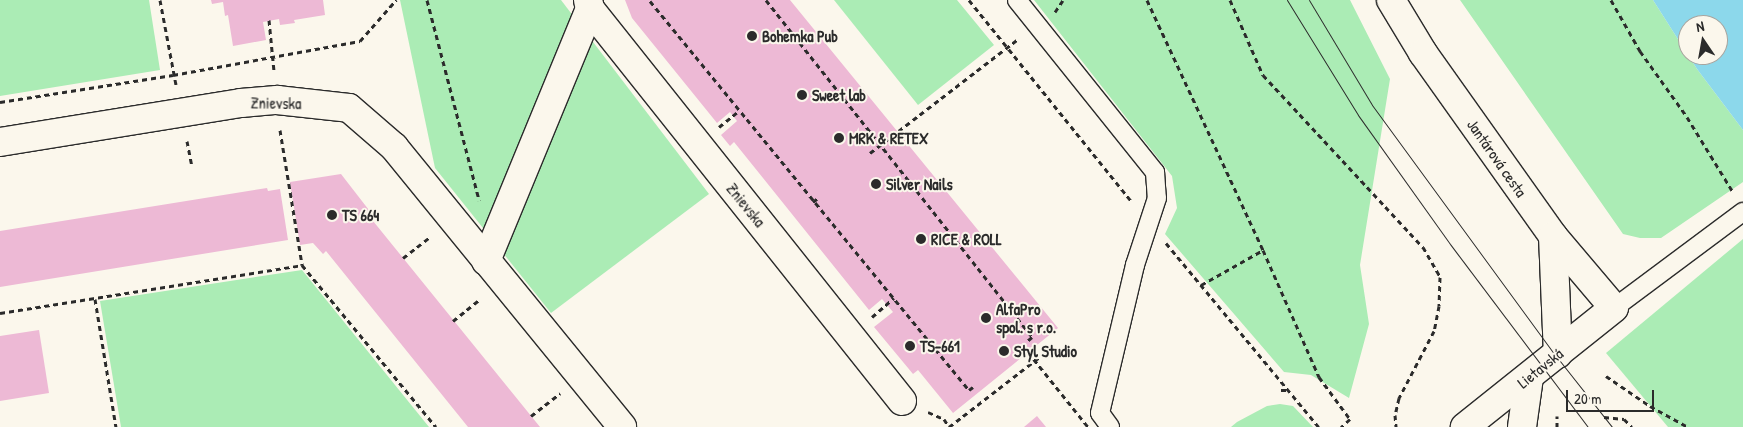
<!DOCTYPE html>
<meta charset="utf-8">
<style>
body{margin:0}
#map{position:relative;width:1743px;height:427px;overflow:hidden;background:#fbf7ec;font-family:"Patrick Hand",sans-serif}
div>[style]{position:absolute}
.green>*{inset:0;background:#abecb5}
.water>*{inset:0;background:#8cd8eb}
.building>*{inset:0;background:#edb9d5}
.path>*{height:3px;margin-top:-1.5px;transform-origin:0;background:repeating-linear-gradient(90deg,#2b2b2b 0 5px,transparent 0 9px)}
.roads{filter:drop-shadow(1px 0 #2b2b2b) drop-shadow(-1px 0 #2b2b2b) drop-shadow(0 1px #2b2b2b) drop-shadow(0 -1px #2b2b2b)}
.lane>*{height:18px;margin:-9px;padding:0 9px;transform-origin:9px;border-radius:9px;background:#fbf7ec}
.street>*{height:28px;margin:-14px;padding:0 14px;transform-origin:14px;border-radius:14px;background:#fbf7ec}
.secondary>*{height:28px;margin:-14px;padding:0 14px;transform-origin:14px;border-radius:14px;background:#fbf7ec}
.tram>*{height:1px;margin:-0.5px;padding:0 0.5px;transform-origin:0.5px;border-radius:0.5px;background:#2b2b2b}
.path-bridge>*{height:3px;margin-top:-1.5px;transform-origin:0;background:repeating-linear-gradient(90deg,#2b2b2b 0 5px,transparent 0 9px)}
.dots>*{width:14px;height:14px;translate:-50% -50%;box-sizing:border-box;border:2px solid #fbf7ec;border-radius:50%}
span{translate:-50% -50%;white-space:nowrap;text-align:center;line-height:1.15;-webkit-text-stroke:4px #fbf7ec;paint-order:stroke}
.poi-label{font-size:16px;color:#2b2b2b;font-weight:700}
.left{translate:0 -50%;text-align:left}
.street-label{font-size:16px;color:#2b2b2b}
.north{position:absolute;left:1678px;top:15px;width:50px;height:50px;box-sizing:border-box;background:#fbf7ec;border:1px solid #a8a59f;border-radius:50%;rotate:348deg;font-size:14px;font-weight:700;line-height:20px;text-align:center;color:#2b2b2b}
.north::after{content:'';display:block;margin:auto;width:18px;height:22px;background:#2b2b2b;clip-path:polygon(50% 0,100% 100%,50% 72%,0 100%)}
.scale{position:absolute;left:1566px;top:390px;width:88px;height:22px;box-sizing:border-box;border:2px solid #2b2b2b;border-top:0;padding-left:6px;font-size:15px;line-height:18px;white-space:nowrap;color:#2b2b2b;-webkit-text-stroke:4px #fbf7ec;paint-order:stroke}
</style>
<div id="map">
<div class="green">
<i style="clip-path:polygon(0 0,149px 0,160px 70px,0 96px)"></i>
<i style="clip-path:polygon(400px 0,561px 0,709px 194px,551px 313px,435px 168px)"></i>
<i style="clip-path:polygon(834px 0,957px 0,994px 45px,918px 105px)"></i>
<i style="clip-path:polygon(1034px 0,1350px 0,1390px 79px,1360px 265px,1369px 324px,1349px 398px,1311px 375px,1284px 372px,1165px 234px,1177px 208px,1172px 176px)"></i>
<i style="clip-path:polygon(1460px 0,1653px 0,1697px 69px,1743px 130px,1743px 182px,1661px 238px,1640px 238px,1623px 234px)"></i>
<i style="clip-path:polygon(1743px 239px,1743px 427px,1668px 427px,1606px 353px)"></i>
<i style="clip-path:polygon(302px 270px,429px 427px,121px 427px,100px 301px)"></i>
<i style="clip-path:polygon(1280px 404px,1293px 406px,1313px 427px,1231px 427px,1237px 422px,1267px 406px)"></i>
</div>
<div class="water">
<i style="clip-path:polygon(evenodd,1653px 0,1743px 0,1743px 130px,1697px 69px,1653px 0,1688px 25px,1718px 25px,1718px 55px,1688px 55px,1688px 25px)"></i>
</div>
<div class="building">
<i style="clip-path:polygon(211px 0,323px 0,325px 15px,294px 20px,295px 23px,280px 25px,279px 19px,263px 22px,266px 40px,233px 46px,228px 15px,225px 16px,223px 2px,212px 4px)"></i>
<i style="clip-path:polygon(625px 0,790px 0,1058px 328px,953px 413px,918px 370px,913px 374px,874px 327px,893px 312px,882px 299px,869px 310px,734px 142px,730px 146px,721px 135px,737px 121px,733px 116px,730px 112px,717px 123px,632px 18px)"></i>
<i style="clip-path:polygon(341px 174px,372px 214px,369px 216px,540px 427px,468px 427px,326px 251px,323px 254px,313px 243px,300px 245px,290px 182px)"></i>
<i style="clip-path:polygon(267px 188px,268px 191px,280px 189px,288px 240px,0 287px,0 231px)"></i>
<i style="clip-path:polygon(39px 330px,49px 393px,0 401px,0 336px)"></i>
<i style="clip-path:polygon(1037px 416px,1046px 427px,1024px 427px)"></i>
</div>
<div class="path">
<i style="left:160px;top:0;width:86px;rotate:79.3deg"></i>
<i style="left:427px;top:0;width:207px;rotate:75.4deg"></i>
<i style="left:766px;top:0;width:429px;rotate:51.7deg"></i>
<i style="left:1032px;top:337px;width:9px;rotate:139deg"></i>
<i style="left:969px;top:0;width:260px;rotate:51.1deg"></i>
<i style="left:1147px;top:0;width:276px;rotate:65.1deg"></i>
<i style="left:1263px;top:250px;width:139px;rotate:66.2deg"></i>
<i style="left:1319px;top:377px;width:52px;rotate:53.6deg"></i>
<i style="left:1350px;top:419px;width:12px;rotate:138deg"></i>
<i style="left:1230px;top:0;width:82px;rotate:66.3deg"></i>
<i style="left:1263px;top:75px;width:235px;rotate:47.1deg"></i>
<i style="left:1423px;top:247px;width:34px;rotate:60deg"></i>
<i style="left:1440px;top:277px;width:29px;rotate:92deg"></i>
<i style="left:1439px;top:306px;width:25px;rotate:101deg"></i>
<i style="left:1434px;top:331px;width:76px;rotate:117.6deg"></i>
<i style="left:1399px;top:398px;width:17px;rotate:103deg"></i>
<i style="left:1395px;top:415px;width:12px;rotate:85deg"></i>
<i style="left:1611px;top:0;width:59px;rotate:60.4deg"></i>
<i style="left:1640px;top:51px;width:81px;rotate:54.5deg"></i>
<i style="left:1687px;top:117px;width:88px;rotate:58.5deg"></i>
<i style="left:650px;top:1px;width:503px;rotate:50.65deg"></i>
<i style="left:969px;top:390px;width:5px;rotate:-37deg"></i>
<i style="left:1055px;top:12px;width:14px;rotate:-56deg"></i>
<i style="left:269px;top:20px;width:51px;rotate:84.4deg"></i>
<i style="left:0;top:102px;width:175px;rotate:-8.9deg"></i>
<i style="left:173px;top:75px;width:190px;rotate:-10.3deg"></i>
<i style="left:360px;top:41px;width:55px;rotate:-48.7deg"></i>
<i style="left:719px;top:127px;width:26px;rotate:-39deg"></i>
<i style="left:280px;top:130px;width:137px;rotate:80.7deg"></i>
<i style="left:187px;top:141px;width:25px;rotate:79deg"></i>
<i style="left:870px;top:153px;width:187px;rotate:-37.6deg"></i>
<i style="left:813px;top:202px;width:8px;rotate:-40deg"></i>
<i style="left:1166px;top:243px;width:239px;rotate:50.3deg"></i>
<i style="left:403px;top:258px;width:34px;rotate:-38deg"></i>
<i style="left:1201px;top:285px;width:71px;rotate:-29.4deg"></i>
<i style="left:95px;top:299px;width:130px;rotate:80.7deg"></i>
<i style="left:0;top:313px;width:306px;rotate:-9deg"></i>
<i style="left:302px;top:265px;width:210px;rotate:50.4deg"></i>
<i style="left:872px;top:317px;width:29px;rotate:-41deg"></i>
<i style="left:453px;top:321px;width:35px;rotate:-39deg"></i>
<i style="left:1606px;top:376px;width:53px;rotate:34.3deg"></i>
<i style="left:1650px;top:406px;width:43px;rotate:28.9deg"></i>
<i style="left:1281px;top:390px;width:9px"></i>
<i style="left:928px;top:412px;width:17px;rotate:24deg"></i>
<i style="left:944px;top:419px;width:9px;rotate:58deg"></i>
<i style="left:531px;top:416px;width:37px;rotate:-38deg"></i>
<i style="left:1604px;top:417px;width:20px;rotate:6deg"></i>
<i style="left:1624px;top:419px;width:11px;rotate:45deg"></i>
<i style="left:949px;top:427px;width:128px;rotate:-37.7deg"></i>
<i style="left:1557px;top:427px;width:11px;rotate:-90deg"></i>
</div>
<div class="roads">
<div class="lane">
<i style="left:1017px;top:0;width:221px;rotate:51.3deg"></i>
<i style="left:1155px;top:172px;width:26px;rotate:86deg"></i>
<i style="left:1157px;top:198px;width:71px;rotate:108.2deg"></i>
<i style="left:1135px;top:265px;width:152px;rotate:103.3deg"></i>
<i style="left:1100px;top:413px;width:17px;rotate:54deg"></i>
<i style="left:1614px;top:308px;width:161px;rotate:-36.7deg"></i>
</div>
<div class="street">
<i style="left:588px;top:0;width:9px;rotate:77deg"></i>
<i style="left:590px;top:9px;width:501px;rotate:51.48deg"></i>
<i style="left:0;top:142px;width:244px;rotate:-9.2deg"></i>
<i style="left:241px;top:103px;width:36px;rotate:-5deg"></i>
<i style="left:277px;top:100px;width:72px;rotate:6.3deg"></i>
<i style="left:349px;top:108px;width:60px;rotate:40.9deg"></i>
<i style="left:394px;top:147px;width:361px;rotate:50.8deg"></i>
<i style="left:486px;top:261px;width:273px;rotate:-67.6deg"></i>
</div>
<div class="secondary">
<i style="left:1391px;top:0;width:62px;rotate:58.9deg"></i>
<i style="left:1423px;top:53px;width:224px;rotate:54.6deg"></i>
<i style="left:1553px;top:236px;width:94px;rotate:49.7deg"></i>
<i style="left:1614px;top:308px;width:191px;rotate:141.4deg"></i>
<i style="left:1553px;top:236px;width:118px;rotate:87.6deg"></i>
<i style="left:1522px;top:427px;width:50px;rotate:-82deg"></i>
</div>
</div>
<div class="tram">
<i style="left:1287px;top:0;width:135px;rotate:58.3deg"></i>
<i style="left:1358px;top:115px;width:158px;rotate:54.5deg"></i>
<i style="left:1450px;top:244px;width:229px;rotate:53deg"></i>
<i style="left:1309px;top:0;width:122px;rotate:59deg"></i>
<i style="left:1372px;top:105px;width:311px;rotate:53.8deg"></i>
<i style="left:1556px;top:356px;width:90px;rotate:51.7deg"></i>
</div>
<div class="path-bridge">
<i style="left:1028px;top:352px;width:96px;rotate:51.3deg"></i>
</div>
<div class="dots">
<i style="left:752px;top:36px;background:#2b2b2b"></i>
<i style="left:802px;top:95px;background:#2b2b2b"></i>
<i style="left:839px;top:138px;background:#2b2b2b"></i>
<i style="left:876px;top:184px;background:#2b2b2b"></i>
<i style="left:332px;top:215px;background:#2b2b2b"></i>
<i style="left:921px;top:239px;background:#2b2b2b"></i>
<i style="left:986px;top:318px;background:#2b2b2b"></i>
<i style="left:910px;top:346px;background:#2b2b2b"></i>
<i style="left:1004px;top:351px;background:#2b2b2b"></i>
</div>
<div class="poi-label">
<span class="left" style="left:762px;top:36px">Bohemka Pub</span>
<span class="left" style="left:812px;top:95px">Sweet lab</span>
<span class="left" style="left:849px;top:138px">MRK &amp; RETEX</span>
<span class="left" style="left:886px;top:184px">Silver Nails</span>
<span class="left" style="left:342px;top:215px">TS 664</span>
<span class="left" style="left:931px;top:239px">RICE &amp; ROLL</span>
<span class="left" style="left:996px;top:318px">AlfaPro<br>spol. s r.o.</span>
<span class="left" style="left:920px;top:346px">TS-661</span>
<span class="left" style="left:1014px;top:351px">Styl Studio</span>
</div>
<div class="street-label">
<span style="left:276px;top:103px;rotate:1deg">Znievska</span>
<span style="left:1497px;top:158px;rotate:55deg">Jantárová cesta</span>
<span style="left:746px;top:205px;rotate:51deg">Znievska</span>
<span style="left:1540px;top:368px;rotate:-39deg">Lietavská</span>
</div>
<div class="north">N</div>
<div class="scale">20 m</div>
</div>
